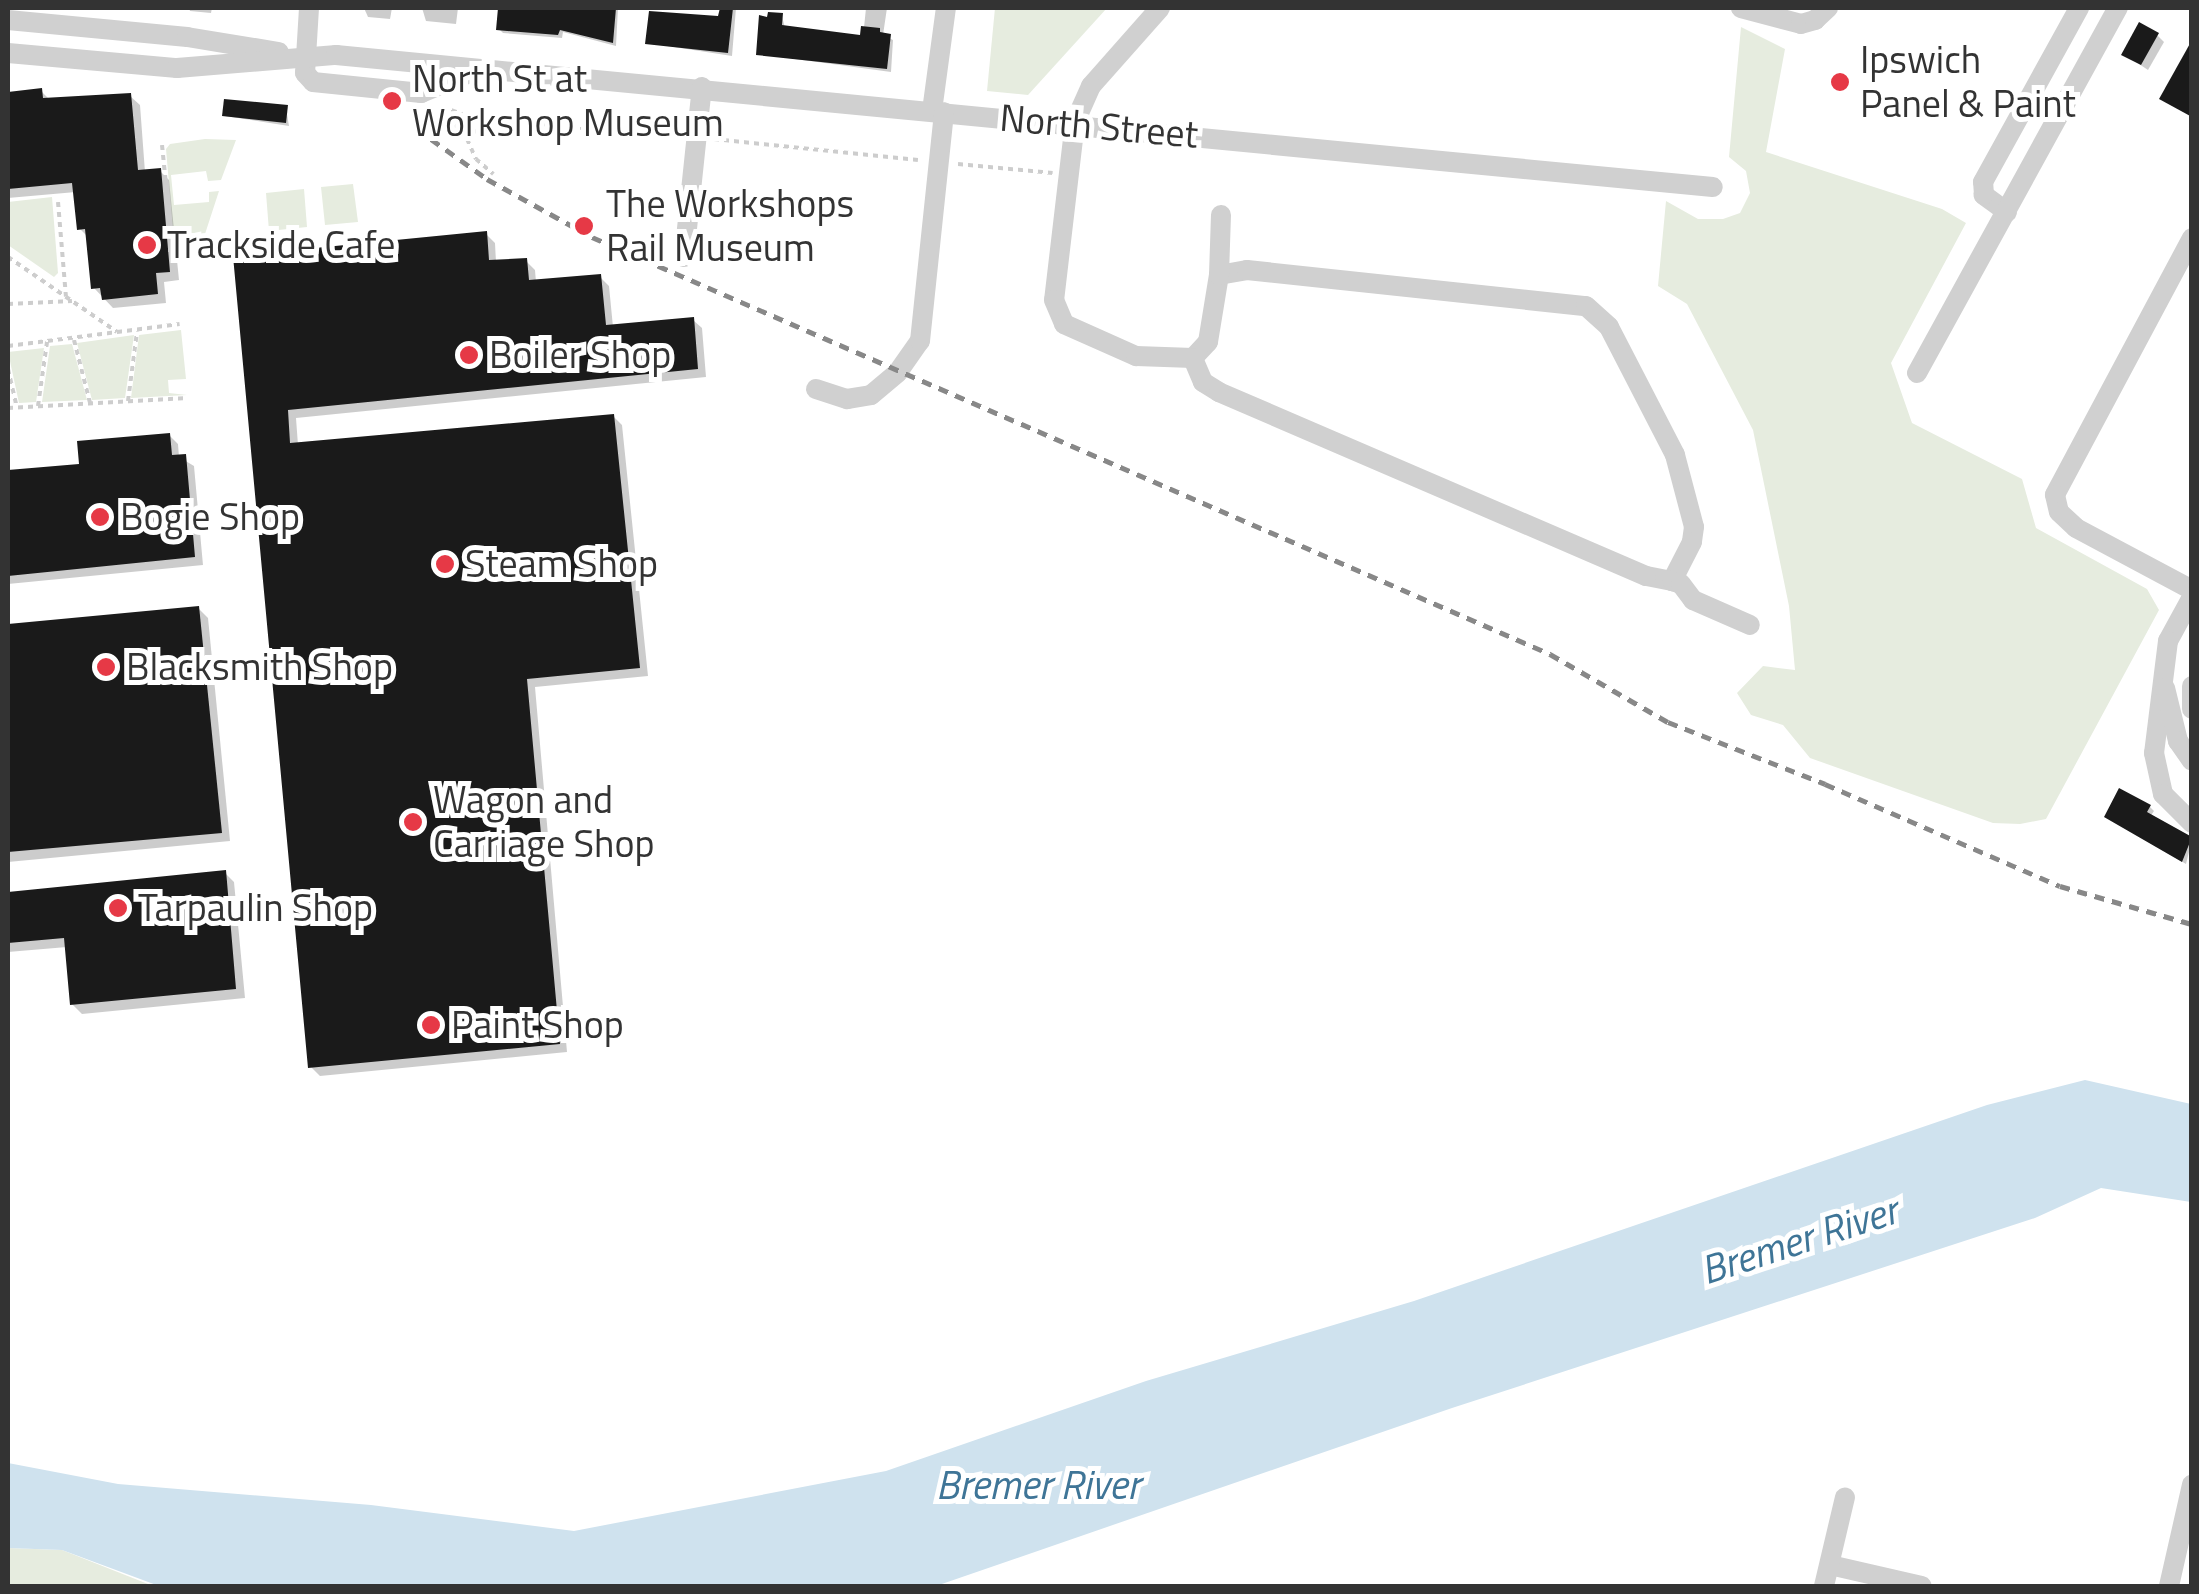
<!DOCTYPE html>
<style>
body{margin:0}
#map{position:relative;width:2199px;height:1594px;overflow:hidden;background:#fff;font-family:"Titillium Web",sans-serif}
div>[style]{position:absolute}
.green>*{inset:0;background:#e6ecdf}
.water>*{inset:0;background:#cfe2ee}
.shadow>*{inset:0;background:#0003}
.building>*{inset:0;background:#1a1a1a}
.path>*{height:4px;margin-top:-2px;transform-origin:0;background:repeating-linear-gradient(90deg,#cdcdcd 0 5px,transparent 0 10px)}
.minor>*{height:20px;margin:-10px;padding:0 10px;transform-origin:10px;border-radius:10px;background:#d0d0d0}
.rail>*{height:5px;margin-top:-2.5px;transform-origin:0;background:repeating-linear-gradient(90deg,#888 0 10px,transparent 0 18px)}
.dots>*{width:28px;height:28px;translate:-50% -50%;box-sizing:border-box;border:5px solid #fff;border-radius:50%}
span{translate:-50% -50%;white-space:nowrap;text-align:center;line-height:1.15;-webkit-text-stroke:10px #fff;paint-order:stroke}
.poi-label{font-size:38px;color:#333}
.left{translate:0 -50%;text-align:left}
.street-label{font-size:38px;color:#333}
.water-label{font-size:40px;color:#3f7597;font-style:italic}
.frame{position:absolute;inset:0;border:10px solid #333;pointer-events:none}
</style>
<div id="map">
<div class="green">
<i style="clip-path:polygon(995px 8px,1107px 8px,1028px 95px,987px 91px)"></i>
<i style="clip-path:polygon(1741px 27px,1785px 49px,1766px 152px,1942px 209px,1966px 223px,1891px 363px,1912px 423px,2022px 479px,2036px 528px,2147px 589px,2159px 610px,2046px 819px,2020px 824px,1993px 823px,1810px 758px,1783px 725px,1751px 715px,1737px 693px,1763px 666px,1795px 670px,1789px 606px,1753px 430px,1687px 304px,1658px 286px,1666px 201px,1698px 219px,1723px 219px,1740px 213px,1750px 193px,1746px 171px,1729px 157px)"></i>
<i style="clip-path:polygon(205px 139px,236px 140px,221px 180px,208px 181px,206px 171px,171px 175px,174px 205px,209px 202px,209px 192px,219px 191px,205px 234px,183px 237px,173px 230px,166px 149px,170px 144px)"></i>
<i style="clip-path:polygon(353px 184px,358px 222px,325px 225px,321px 187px)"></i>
<i style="clip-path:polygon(304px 189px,307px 227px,269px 231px,266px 193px)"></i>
<i style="clip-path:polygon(52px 197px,58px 273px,54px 277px,8px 245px,8px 202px)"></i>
<i style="clip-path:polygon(181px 330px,186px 379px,168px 380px,169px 393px,187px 395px,131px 398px,139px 335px)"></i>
<i style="clip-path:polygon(134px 335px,125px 398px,92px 400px,77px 343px)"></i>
<i style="clip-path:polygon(72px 344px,87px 400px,42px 402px,50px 346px)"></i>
<i style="clip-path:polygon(44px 348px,36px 402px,19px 403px,8px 352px)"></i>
<i style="clip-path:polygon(8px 1548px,62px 1550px,153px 1586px,8px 1586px)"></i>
</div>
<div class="water">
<i style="clip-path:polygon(2085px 1080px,2191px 1104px,2191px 1202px,2101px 1188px,2035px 1218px,1452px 1408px,936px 1586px,159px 1586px,62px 1550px,8px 1548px,8px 1463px,118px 1484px,371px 1505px,574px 1531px,886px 1471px,1146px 1381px,1414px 1301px,1987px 1105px)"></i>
</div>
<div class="shadow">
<i style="clip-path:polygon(189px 8px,212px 8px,211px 13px,190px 11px)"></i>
<i style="clip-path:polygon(364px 8px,392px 8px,390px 19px,368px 17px)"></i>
<i style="clip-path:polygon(422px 8px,458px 8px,456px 24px,426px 21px)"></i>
<i style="clip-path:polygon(500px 8px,618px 8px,616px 46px,563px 32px,562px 38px,503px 33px,499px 29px)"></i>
<i style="clip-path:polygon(722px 8px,736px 8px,732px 56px,648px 43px,720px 19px)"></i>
<i style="clip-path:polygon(866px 8px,887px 8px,883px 35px,893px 40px,891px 72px,759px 54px,782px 16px,785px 28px,863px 37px)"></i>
<i style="clip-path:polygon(2157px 35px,2164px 42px,2148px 70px,2124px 54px)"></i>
<i style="clip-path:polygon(41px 91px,50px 100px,130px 96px,140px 105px,145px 172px,160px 171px,169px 180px,179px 280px,164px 282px,166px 303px,113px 308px,94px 288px,88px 237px,80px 229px,76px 192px,8px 198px,8px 94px)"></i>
<i style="clip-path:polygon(286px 108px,289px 126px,225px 116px)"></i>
<i style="clip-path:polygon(486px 234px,495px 243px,496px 262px,526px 261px,535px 270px,536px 282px,600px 277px,609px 286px,613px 327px,693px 320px,702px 328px,706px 377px,296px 418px,298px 445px,613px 416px,622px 425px,648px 676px,535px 687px,567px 1052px,320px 1076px,311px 1067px,235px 258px)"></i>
<i style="clip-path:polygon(169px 435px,178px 444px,179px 457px,194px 466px,203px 565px,8px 584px,8px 473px,82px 466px)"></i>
<i style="clip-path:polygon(199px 609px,208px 618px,230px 841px,8px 862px,8px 627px)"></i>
<i style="clip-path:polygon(2150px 807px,2154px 811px,2150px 817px,2192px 840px,2186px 864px,2111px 820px)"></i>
<i style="clip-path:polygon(225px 873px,234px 882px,245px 998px,82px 1014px,72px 1004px,67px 947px,8px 952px,8px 895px)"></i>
</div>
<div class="building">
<i style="clip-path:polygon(498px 8px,616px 8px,613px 43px,560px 30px,558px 35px,496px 30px)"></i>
<i style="clip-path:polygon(720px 8px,733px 8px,728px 53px,645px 44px,649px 11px,718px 16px)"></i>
<i style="clip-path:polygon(768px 12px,783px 13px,782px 25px,860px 35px,861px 26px,880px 28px,880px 32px,891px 34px,887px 69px,756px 55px,759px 15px,767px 17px)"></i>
<i style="clip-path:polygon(2139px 22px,2159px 33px,2141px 65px,2121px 55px)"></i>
<i style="clip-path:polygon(2192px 40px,2192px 117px,2159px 99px)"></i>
<i style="clip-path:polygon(42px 88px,43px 98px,131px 93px,138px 170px,161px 168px,170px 272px,156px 273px,158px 294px,102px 300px,100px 288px,91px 289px,85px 229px,77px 230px,72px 183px,8px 189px,8px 92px)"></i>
<i style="clip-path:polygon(224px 99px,288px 105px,286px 123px,222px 116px)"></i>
<i style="clip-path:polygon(487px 231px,489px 260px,527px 258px,529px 280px,601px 274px,606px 325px,694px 317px,698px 369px,288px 410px,290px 443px,614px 414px,640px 668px,527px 679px,560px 1044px,308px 1068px,233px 256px)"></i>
<i style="clip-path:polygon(170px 433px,172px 455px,186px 454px,195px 557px,8px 576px,8px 470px,79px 464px,77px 441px)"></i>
<i style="clip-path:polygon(199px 606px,222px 833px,8px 852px,8px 624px)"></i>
<i style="clip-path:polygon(2119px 788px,2151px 805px,2147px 812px,2192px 837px,2182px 862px,2104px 817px)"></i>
<i style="clip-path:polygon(226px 870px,236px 989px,70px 1005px,64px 938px,8px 943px,8px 892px)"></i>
</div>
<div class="path">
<i style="left:442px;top:107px;width:31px;rotate:19deg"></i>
<i style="left:471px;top:117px;width:183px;rotate:5.6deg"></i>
<i style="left:653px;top:135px;width:26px;rotate:-4deg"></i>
<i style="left:427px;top:113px;width:39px;rotate:24deg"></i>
<i style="left:463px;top:129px;width:37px;rotate:11deg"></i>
<i style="left:499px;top:136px;width:9px;rotate:49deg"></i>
<i style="left:463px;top:130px;width:32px;rotate:66deg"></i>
<i style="left:476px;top:159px;width:23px;rotate:41deg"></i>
<i style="left:714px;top:139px;width:205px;rotate:5.9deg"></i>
<i style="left:162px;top:145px;width:88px;rotate:84.2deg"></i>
<i style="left:171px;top:233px;width:9px;rotate:36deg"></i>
<i style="left:958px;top:164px;width:95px;rotate:5.4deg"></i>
<i style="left:58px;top:202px;width:95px;rotate:85.2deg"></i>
<i style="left:168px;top:250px;width:11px;rotate:-5deg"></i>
<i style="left:8px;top:257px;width:132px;rotate:34.5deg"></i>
<i style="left:8px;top:304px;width:64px;rotate:-2.7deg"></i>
<i style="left:74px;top:340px;width:65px;rotate:75.7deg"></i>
<i style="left:8px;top:346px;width:173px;rotate:-7.3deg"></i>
<i style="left:8px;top:369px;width:39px;rotate:77deg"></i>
<i style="left:128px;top:401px;width:70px;rotate:-82.6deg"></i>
<i style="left:38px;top:406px;width:65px;rotate:-82deg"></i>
<i style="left:8px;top:408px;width:180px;rotate:-3.2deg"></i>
</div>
<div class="minor">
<i style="left:309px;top:8px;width:65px;rotate:93.5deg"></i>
<i style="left:305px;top:73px;width:12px;rotate:48deg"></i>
<i style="left:313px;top:82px;width:109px;rotate:5.8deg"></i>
<i style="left:421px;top:93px;width:61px;rotate:-22.3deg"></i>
<i style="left:1160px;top:8px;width:104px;rotate:131.5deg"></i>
<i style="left:1091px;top:86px;width:39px;rotate:114deg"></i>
<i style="left:1075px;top:122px;width:179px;rotate:96.7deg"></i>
<i style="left:1054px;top:300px;width:26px;rotate:67deg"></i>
<i style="left:1064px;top:324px;width:79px;rotate:24deg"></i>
<i style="left:1136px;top:356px;width:57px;rotate:2deg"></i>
<i style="left:1193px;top:358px;width:22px;rotate:-47deg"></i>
<i style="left:1208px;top:342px;width:68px;rotate:-80.7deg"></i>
<i style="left:1219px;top:275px;width:28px;rotate:-10deg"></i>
<i style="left:1247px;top:270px;width:341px;rotate:6.1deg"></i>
<i style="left:1586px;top:306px;width:31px;rotate:42deg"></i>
<i style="left:1609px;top:327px;width:144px;rotate:62.7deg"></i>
<i style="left:1675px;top:455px;width:74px;rotate:75.2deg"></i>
<i style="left:1694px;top:527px;width:15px;rotate:98deg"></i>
<i style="left:1692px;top:542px;width:44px;rotate:117.1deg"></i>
<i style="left:1672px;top:581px;width:26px;rotate:-169deg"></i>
<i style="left:1646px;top:576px;width:465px;rotate:-156.7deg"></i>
<i style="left:1219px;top:392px;width:19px;rotate:-148deg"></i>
<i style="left:1203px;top:382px;width:26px;rotate:-113deg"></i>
<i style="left:1741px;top:8px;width:62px;rotate:14.9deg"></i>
<i style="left:1801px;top:24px;width:15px;rotate:-16deg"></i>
<i style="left:1815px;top:20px;width:18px;rotate:-43deg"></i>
<i style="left:8px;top:20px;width:180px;rotate:5.4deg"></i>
<i style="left:187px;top:37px;width:93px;rotate:9.3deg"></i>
<i style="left:8px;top:53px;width:170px;rotate:5.1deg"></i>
<i style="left:177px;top:68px;width:160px;rotate:-4.7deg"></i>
<i style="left:336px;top:55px;width:1383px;rotate:5.48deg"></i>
<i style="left:932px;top:111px;width:104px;rotate:-82.3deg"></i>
<i style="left:2007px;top:212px;width:29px;rotate:-144deg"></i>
<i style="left:1984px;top:195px;width:13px;rotate:-94deg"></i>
<i style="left:1983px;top:182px;width:199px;rotate:-61.1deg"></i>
<i style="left:2192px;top:238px;width:291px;rotate:118.1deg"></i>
<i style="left:2055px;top:495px;width:17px;rotate:77deg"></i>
<i style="left:2059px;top:512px;width:23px;rotate:43deg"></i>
<i style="left:2076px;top:528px;width:132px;rotate:28.1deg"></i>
<i style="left:684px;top:257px;width:171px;rotate:-84deg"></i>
<i style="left:1219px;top:275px;width:60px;rotate:-88.1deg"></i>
<i style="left:1917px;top:373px;width:417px;rotate:-61.2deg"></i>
<i style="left:816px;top:389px;width:33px;rotate:18deg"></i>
<i style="left:847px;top:399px;width:24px;rotate:-9deg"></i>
<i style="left:871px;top:395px;width:35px;rotate:-40deg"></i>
<i style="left:898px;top:372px;width:38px;rotate:-55deg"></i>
<i style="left:920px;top:341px;width:230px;rotate:-84deg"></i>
<i style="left:1672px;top:581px;width:9px;rotate:18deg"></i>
<i style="left:1681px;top:584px;width:20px;rotate:53deg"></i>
<i style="left:1693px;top:600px;width:62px;rotate:23.7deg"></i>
<i style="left:2192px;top:597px;width:50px;rotate:118.6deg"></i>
<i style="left:2168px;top:641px;width:113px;rotate:97.1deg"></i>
<i style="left:2154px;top:753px;width:42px;rotate:77.6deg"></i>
<i style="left:2163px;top:794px;width:41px;rotate:45deg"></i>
<i style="left:2192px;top:686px;width:23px;rotate:90deg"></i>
<i style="left:2165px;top:688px;width:55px;rotate:76.2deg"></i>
<i style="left:2178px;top:741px;width:24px;rotate:55deg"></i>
<i style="left:1830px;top:1565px;width:94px;rotate:12.9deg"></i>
<i style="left:1824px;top:1586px;width:91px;rotate:-76.7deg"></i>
<i style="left:2169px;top:1586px;width:104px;rotate:-77.2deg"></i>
</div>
<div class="rail">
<i style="left:431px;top:139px;width:69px;rotate:35.5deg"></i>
<i style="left:487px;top:179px;width:120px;rotate:28.9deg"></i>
<i style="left:592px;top:237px;width:1045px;rotate:23.52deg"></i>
<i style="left:1550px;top:654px;width:136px;rotate:30deg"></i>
<i style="left:1668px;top:722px;width:169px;rotate:21.5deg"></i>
<i style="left:1825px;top:784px;width:256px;rotate:23.5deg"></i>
<i style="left:2060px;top:886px;width:137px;rotate:16.1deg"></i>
</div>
<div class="dots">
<i style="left:1840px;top:82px;background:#e63946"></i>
<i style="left:392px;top:101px;background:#e63946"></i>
<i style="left:584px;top:226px;background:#e63946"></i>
<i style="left:147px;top:245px;background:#e63946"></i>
<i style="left:469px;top:355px;background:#e63946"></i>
<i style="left:100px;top:517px;background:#e63946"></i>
<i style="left:445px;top:564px;background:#e63946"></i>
<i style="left:106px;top:667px;background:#e63946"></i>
<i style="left:413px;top:822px;background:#e63946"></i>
<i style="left:118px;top:908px;background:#e63946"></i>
<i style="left:431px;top:1025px;background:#e63946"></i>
</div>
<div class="poi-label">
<span class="left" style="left:1860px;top:82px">Ipswich<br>Panel &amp; Paint</span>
<span class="left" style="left:412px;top:101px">North St at<br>Workshop Museum</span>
<span class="left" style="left:606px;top:226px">The Workshops<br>Rail Museum</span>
<span class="left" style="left:167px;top:245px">Trackside Cafe</span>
<span class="left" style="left:489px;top:355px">Boiler Shop</span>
<span class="left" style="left:120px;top:517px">Bogie Shop</span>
<span class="left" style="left:465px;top:564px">Steam Shop</span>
<span class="left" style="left:126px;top:667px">Blacksmith Shop</span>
<span class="left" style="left:433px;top:822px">Wagon and<br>Carriage Shop</span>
<span class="left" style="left:138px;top:908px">Tarpaulin Shop</span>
<span class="left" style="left:451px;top:1025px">Paint Shop</span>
</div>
<div class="street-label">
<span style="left:1099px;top:126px;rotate:5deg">North Street</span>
</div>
<div class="water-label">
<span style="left:1799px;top:1240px;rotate:-18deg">Bremer River</span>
<span style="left:1038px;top:1485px">Bremer River</span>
</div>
<div class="frame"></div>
</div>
